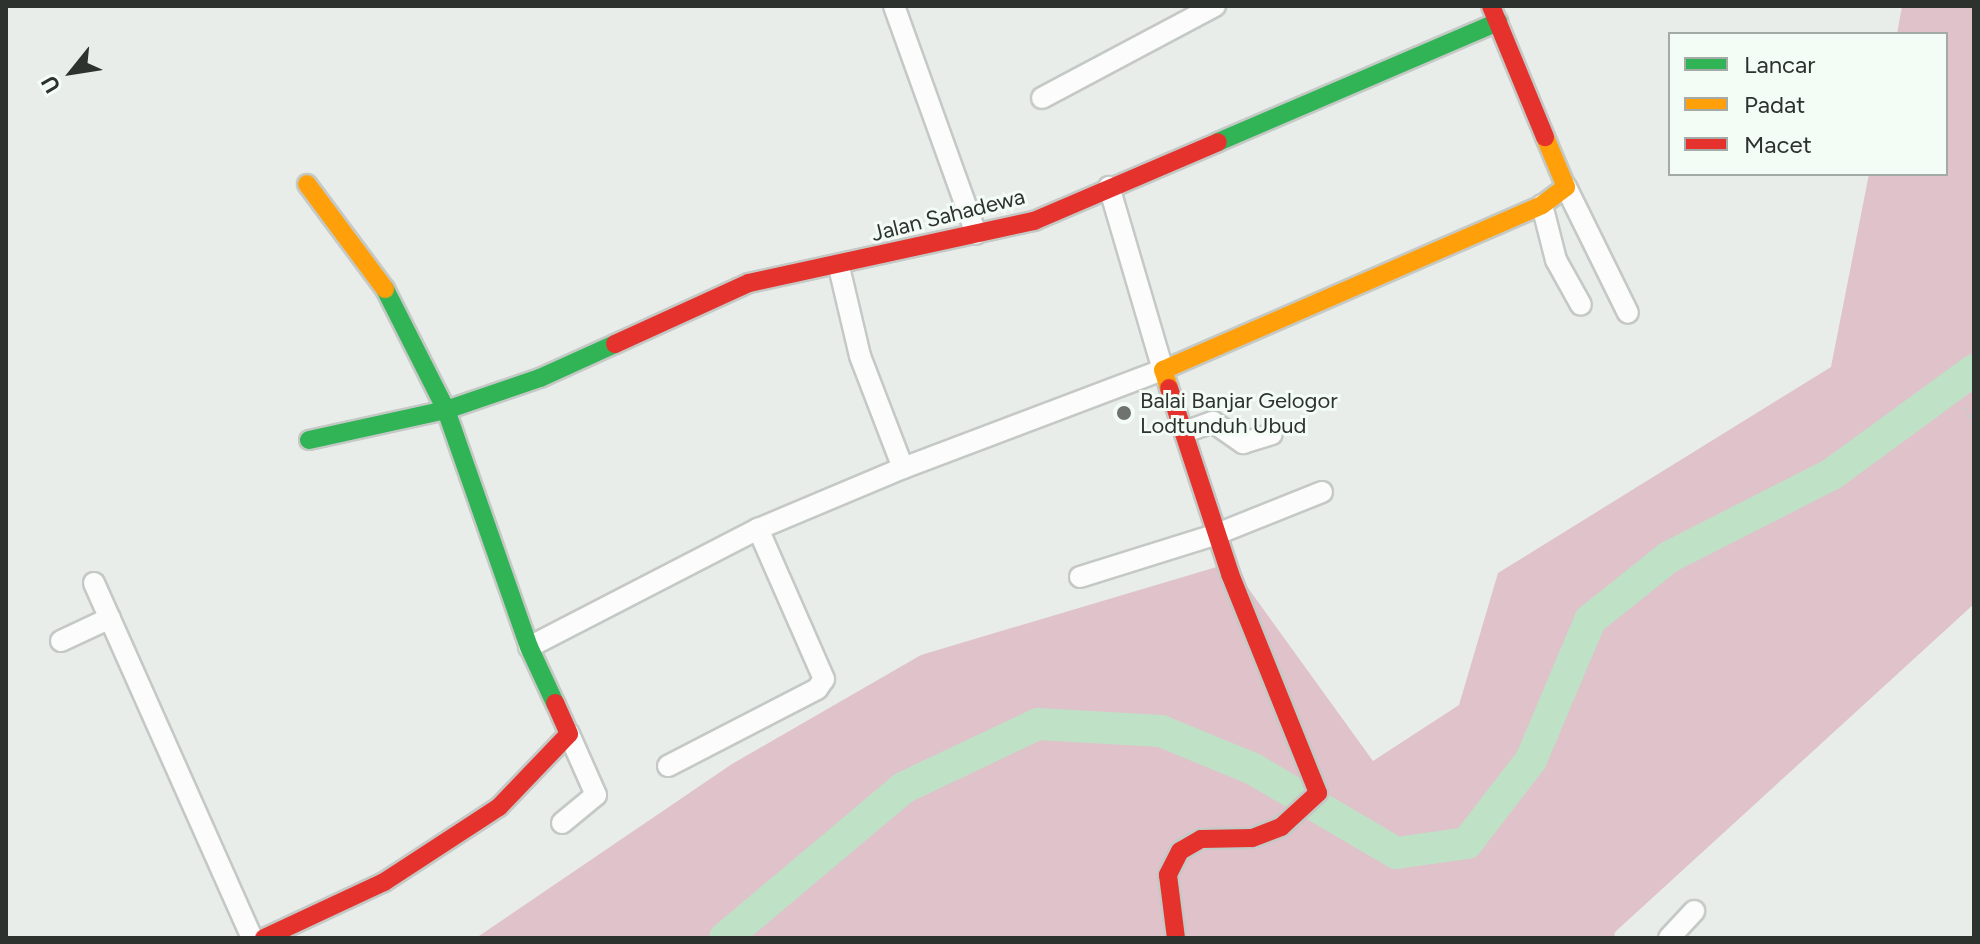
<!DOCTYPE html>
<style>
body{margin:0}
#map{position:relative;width:1980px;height:944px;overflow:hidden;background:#e8ede9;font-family:Figtree,sans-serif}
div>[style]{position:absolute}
.forest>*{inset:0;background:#dfc2ca}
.river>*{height:32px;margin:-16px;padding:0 16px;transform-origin:16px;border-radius:16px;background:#bfe2c7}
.path>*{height:3px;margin-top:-1.5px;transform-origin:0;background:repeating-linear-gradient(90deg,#c9cbca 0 4px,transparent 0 8px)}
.roads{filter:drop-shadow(2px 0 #c5c9c6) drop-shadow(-2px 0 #c5c9c6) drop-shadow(0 2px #c5c9c6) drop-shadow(0 -2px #c5c9c6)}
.street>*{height:20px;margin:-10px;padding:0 10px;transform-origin:10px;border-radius:10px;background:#fcfcfc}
.fast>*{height:18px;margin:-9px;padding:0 9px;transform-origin:9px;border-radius:9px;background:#30b455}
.slow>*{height:18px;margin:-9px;padding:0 9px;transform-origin:9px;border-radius:9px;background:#ff9f0a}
.jam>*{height:18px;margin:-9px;padding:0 9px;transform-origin:9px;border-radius:9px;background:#e5322d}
.dots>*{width:22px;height:22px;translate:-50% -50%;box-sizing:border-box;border:4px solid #f3fcf5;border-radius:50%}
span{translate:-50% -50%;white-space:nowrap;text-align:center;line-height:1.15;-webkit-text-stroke:6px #f3fcf5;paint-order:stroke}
.street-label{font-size:22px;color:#2e322f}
.poi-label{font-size:22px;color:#2e322f}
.left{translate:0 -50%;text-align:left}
.frame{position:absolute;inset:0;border:8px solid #2e322f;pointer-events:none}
.legend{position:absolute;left:1668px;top:32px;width:280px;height:144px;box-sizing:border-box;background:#f3fcf5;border:2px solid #a4aba6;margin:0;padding:10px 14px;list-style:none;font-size:24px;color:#2e322f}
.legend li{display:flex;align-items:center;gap:16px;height:40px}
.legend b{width:40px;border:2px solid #a4aba6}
.north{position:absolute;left:32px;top:32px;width:80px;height:80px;-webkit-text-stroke:6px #f3fcf5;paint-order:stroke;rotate:240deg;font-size:22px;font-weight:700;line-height:32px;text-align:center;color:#2e322f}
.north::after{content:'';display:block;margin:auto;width:28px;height:36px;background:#2e322f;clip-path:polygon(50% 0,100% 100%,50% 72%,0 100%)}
</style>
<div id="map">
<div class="forest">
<i style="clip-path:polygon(1902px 6px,1974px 6px,1974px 604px,1615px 932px,1614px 938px,476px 938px,732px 764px,921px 655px,1230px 563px,1373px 761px,1459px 705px,1498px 573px,1831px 367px,1869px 174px,1946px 174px,1946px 34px,1897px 34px)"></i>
</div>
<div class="river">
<i style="left:725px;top:938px;width:233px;rotate:-40.1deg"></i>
<i style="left:903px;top:788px;width:149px;rotate:-25.4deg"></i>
<i style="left:1038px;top:724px;width:123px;rotate:3.3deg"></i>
<i style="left:1161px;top:731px;width:100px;rotate:22.4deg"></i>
<i style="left:1253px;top:769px;width:166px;rotate:30.4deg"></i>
<i style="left:1396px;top:853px;width:72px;rotate:-8deg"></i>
<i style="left:1467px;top:843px;width:105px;rotate:-52.4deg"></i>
<i style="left:1531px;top:760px;width:152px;rotate:-67.1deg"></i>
<i style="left:1590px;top:620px;width:101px;rotate:-38.6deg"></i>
<i style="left:1669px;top:557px;width:183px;rotate:-27deg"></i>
<i style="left:1832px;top:474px;width:176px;rotate:-36.2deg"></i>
</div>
<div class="path">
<i style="left:1964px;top:407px;width:20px;rotate:60deg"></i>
</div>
<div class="roads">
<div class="street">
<i style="left:894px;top:6px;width:242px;rotate:70.2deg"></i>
<i style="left:1042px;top:98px;width:196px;rotate:-28deg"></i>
<i style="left:1566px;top:187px;width:140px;rotate:63.8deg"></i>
<i style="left:1542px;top:205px;width:57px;rotate:75.7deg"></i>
<i style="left:1556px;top:260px;width:51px;rotate:60.9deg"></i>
<i style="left:839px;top:267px;width:91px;rotate:76.7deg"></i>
<i style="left:860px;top:356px;width:120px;rotate:69deg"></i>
<i style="left:1185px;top:432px;width:30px;rotate:-20deg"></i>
<i style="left:1213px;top:422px;width:37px;rotate:35deg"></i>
<i style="left:1243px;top:443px;width:30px;rotate:-17deg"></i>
<i style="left:1080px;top:577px;width:144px;rotate:-17.4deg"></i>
<i style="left:1217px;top:534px;width:113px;rotate:-21.8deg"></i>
<i style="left:94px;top:583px;width:389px;rotate:66deg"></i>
<i style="left:61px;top:641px;width:54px;rotate:-25.1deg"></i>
<i style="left:529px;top:647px;width:258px;rotate:-27.3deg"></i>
<i style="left:758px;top:529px;width:157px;rotate:-22.8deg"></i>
<i style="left:903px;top:468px;width:278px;rotate:-20.7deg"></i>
<i style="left:1163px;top:370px;width:191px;rotate:-106.4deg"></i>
<i style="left:668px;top:766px;width:168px;rotate:-27.3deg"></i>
<i style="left:817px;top:689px;width:12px;rotate:-55deg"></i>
<i style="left:824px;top:679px;width:164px;rotate:-113.7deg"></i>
<i style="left:562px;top:823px;width:44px;rotate:-39.5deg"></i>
<i style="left:596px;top:795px;width:67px;rotate:-113.9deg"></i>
<i style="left:1669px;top:938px;width:37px;rotate:-47deg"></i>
</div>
<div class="fast">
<i style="left:1218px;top:142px;width:305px;rotate:-23.2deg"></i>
<i style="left:385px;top:289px;width:136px;rotate:63.2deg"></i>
<i style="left:446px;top:410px;width:251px;rotate:70.7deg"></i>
<i style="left:529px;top:647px;width:62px;rotate:65.1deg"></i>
<i style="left:309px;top:440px;width:140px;rotate:-12.4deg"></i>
<i style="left:446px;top:410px;width:99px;rotate:-18.8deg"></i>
<i style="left:540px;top:378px;width:82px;rotate:-24.4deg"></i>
</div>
<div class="slow">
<i style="left:307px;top:184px;width:131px;rotate:53.4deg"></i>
<i style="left:1169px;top:388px;width:19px;rotate:-108deg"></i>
<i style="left:1163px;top:370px;width:413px;rotate:-23.5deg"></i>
<i style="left:1542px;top:205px;width:30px;rotate:-37deg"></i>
<i style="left:1566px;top:187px;width:54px;rotate:-112.8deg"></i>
</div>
<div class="jam">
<i style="left:1491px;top:6px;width:142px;rotate:67.6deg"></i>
<i style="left:615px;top:344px;width:147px;rotate:-24.5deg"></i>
<i style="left:749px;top:283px;width:292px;rotate:-12.3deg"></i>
<i style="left:1034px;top:221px;width:200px;rotate:-23.2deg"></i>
<i style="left:1169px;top:388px;width:196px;rotate:71.8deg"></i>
<i style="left:1230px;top:574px;width:236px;rotate:68.1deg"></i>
<i style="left:1318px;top:793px;width:50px;rotate:137.4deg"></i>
<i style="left:1281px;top:827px;width:31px;rotate:159deg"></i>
<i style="left:1252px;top:838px;width:51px;rotate:178.9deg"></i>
<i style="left:1201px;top:839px;width:24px;rotate:150deg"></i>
<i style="left:1180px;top:851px;width:27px;rotate:117deg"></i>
<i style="left:1168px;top:875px;width:64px;rotate:82.8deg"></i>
<i style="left:264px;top:938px;width:132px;rotate:-25deg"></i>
<i style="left:384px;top:882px;width:137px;rotate:-33.1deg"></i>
<i style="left:499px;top:807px;width:101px;rotate:-46.2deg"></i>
<i style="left:569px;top:734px;width:34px;rotate:-114deg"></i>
</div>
</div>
<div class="dots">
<i style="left:1124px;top:413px;background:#6f7370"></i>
</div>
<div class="street-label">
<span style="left:948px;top:215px;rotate:-14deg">Jalan Sahadewa</span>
</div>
<div class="poi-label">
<span class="left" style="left:1140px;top:413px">Balai Banjar Gelogor<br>Lodtunduh Ubud</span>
</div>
<div class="frame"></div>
<ul class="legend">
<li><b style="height:10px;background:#30b455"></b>Lancar</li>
<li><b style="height:10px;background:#ff9f0a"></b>Padat</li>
<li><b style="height:10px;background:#e5322d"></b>Macet</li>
</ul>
<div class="north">U</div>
</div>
